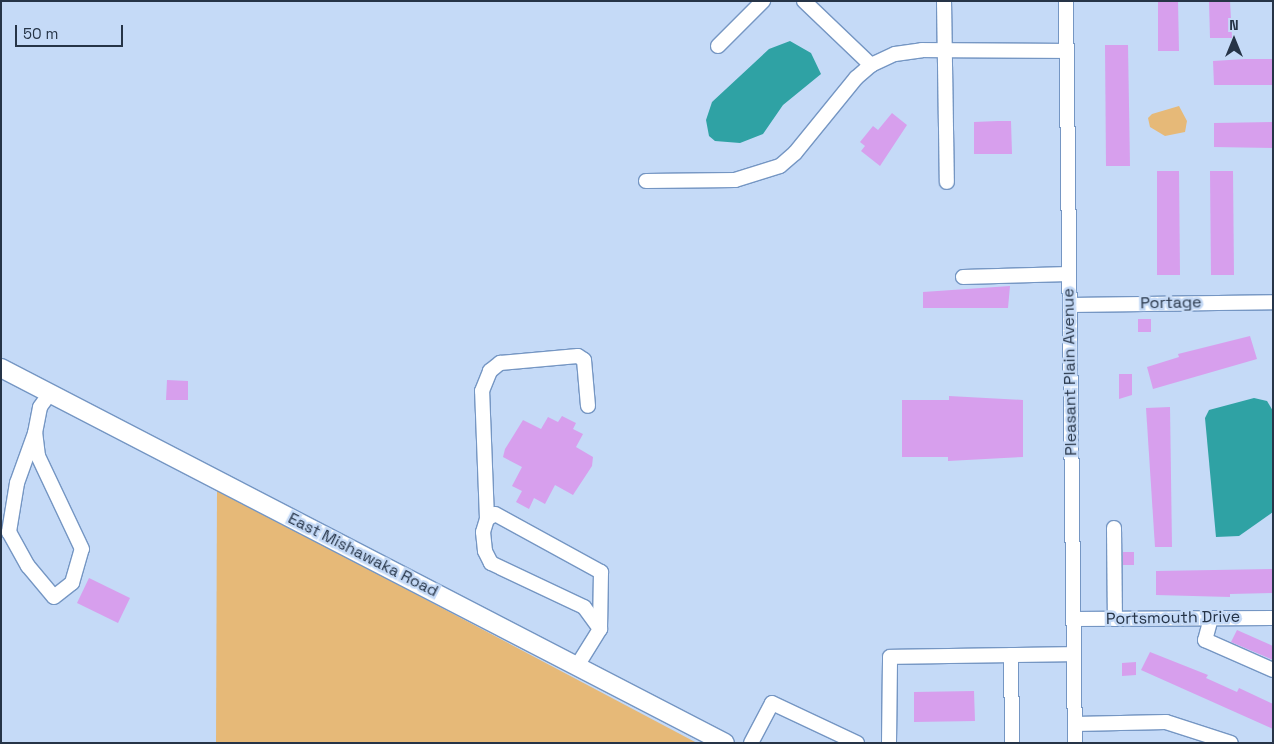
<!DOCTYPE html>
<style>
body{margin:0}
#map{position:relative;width:1274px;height:744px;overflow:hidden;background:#c5daf7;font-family:"Space Grotesk",sans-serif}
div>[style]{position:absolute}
.green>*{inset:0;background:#e6b978}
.water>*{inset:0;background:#2fa2a4}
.building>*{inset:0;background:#d79fed}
.roads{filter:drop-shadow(1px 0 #7596c3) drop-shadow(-1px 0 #7596c3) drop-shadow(0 1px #7596c3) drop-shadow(0 -1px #7596c3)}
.minor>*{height:14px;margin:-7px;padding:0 7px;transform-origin:7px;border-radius:7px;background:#fff}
.major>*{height:18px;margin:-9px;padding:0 9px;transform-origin:9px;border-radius:9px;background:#fff}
span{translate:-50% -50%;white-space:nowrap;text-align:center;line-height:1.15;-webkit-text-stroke:5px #c5daf7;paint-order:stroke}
.street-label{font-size:16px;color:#263447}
.frame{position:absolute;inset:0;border:2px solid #263447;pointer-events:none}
.north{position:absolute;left:1209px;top:15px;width:50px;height:50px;-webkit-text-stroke:4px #c5daf7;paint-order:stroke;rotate:0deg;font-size:14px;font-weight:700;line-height:20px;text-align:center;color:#263447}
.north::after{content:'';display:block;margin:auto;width:18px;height:22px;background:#263447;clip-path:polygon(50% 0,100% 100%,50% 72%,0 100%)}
.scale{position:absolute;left:15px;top:25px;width:108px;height:22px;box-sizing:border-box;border:2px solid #263447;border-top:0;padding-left:6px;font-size:15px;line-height:18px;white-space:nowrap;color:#263447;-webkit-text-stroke:4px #c5daf7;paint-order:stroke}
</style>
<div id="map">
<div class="green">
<i style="clip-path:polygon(1179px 106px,1187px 121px,1185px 132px,1165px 136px,1150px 127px,1148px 118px,1152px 114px)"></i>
<i style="clip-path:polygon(217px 489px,697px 743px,216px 743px)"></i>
</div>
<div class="water">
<i style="clip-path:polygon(790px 41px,811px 53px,821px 74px,783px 105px,763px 134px,740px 143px,715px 141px,709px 136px,706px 120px,712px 102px,769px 49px)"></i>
<i style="clip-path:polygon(1254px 398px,1267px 401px,1273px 411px,1273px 512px,1239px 536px,1216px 537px,1205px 418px,1209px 410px)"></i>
</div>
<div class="building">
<i style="clip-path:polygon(1158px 1px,1178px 1px,1179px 51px,1158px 51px)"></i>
<i style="clip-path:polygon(1209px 1px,1230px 1px,1232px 38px,1210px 38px)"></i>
<i style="clip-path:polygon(1105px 45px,1128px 45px,1130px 166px,1106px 166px)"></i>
<i style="clip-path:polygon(1245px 59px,1273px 59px,1273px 85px,1214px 85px,1213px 61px)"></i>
<i style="clip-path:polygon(892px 113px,907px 125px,880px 166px,861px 151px,865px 146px,860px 142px,873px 126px,878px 130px)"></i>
<i style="clip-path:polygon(998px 121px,1011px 121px,1012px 154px,974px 154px,974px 122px)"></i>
<i style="clip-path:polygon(1273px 122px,1273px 148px,1214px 147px,1214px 123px)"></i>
<i style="clip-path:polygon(1157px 171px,1179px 171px,1180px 275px,1157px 275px)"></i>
<i style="clip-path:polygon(1210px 171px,1233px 171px,1234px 275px,1211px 275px)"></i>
<i style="clip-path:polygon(1010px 286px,1008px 308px,923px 308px,923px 292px)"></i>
<i style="clip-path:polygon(1138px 319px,1151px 319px,1151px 332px,1138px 332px)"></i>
<i style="clip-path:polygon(1250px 336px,1257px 359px,1153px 389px,1147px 367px,1179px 357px,1178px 354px)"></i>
<i style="clip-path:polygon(1119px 374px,1132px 374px,1132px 395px,1119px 399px)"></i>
<i style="clip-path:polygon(167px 380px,188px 381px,188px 400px,166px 400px)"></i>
<i style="clip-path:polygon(949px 396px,1023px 400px,1023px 457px,948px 461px,948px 457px,902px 457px,902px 400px,949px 400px)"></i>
<i style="clip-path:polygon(1170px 407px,1172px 547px,1155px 547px,1146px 408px)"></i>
<i style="clip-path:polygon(562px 416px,576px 423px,573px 429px,583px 434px,576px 447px,593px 457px,592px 466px,573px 495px,555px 485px,545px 504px,534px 498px,529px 509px,516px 502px,522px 491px,512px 486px,522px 467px,503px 457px,505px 449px,523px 420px,541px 429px,548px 417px,558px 422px)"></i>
<i style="clip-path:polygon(1123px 552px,1134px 552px,1134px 565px,1123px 565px)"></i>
<i style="clip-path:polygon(1273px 569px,1273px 593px,1230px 594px,1230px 597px,1156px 595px,1156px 571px)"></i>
<i style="clip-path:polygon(89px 578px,130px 598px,118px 623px,77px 603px)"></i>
<i style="clip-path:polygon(1237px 630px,1273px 646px,1273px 660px,1231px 642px)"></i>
<i style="clip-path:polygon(1150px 652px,1208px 675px,1206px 678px,1237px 692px,1239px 688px,1273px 704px,1273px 729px,1141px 670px)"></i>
<i style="clip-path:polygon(1136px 662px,1136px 675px,1122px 676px,1122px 663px)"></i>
<i style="clip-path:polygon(974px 691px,975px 721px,914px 722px,914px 692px)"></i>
</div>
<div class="roads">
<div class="minor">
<i style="left:804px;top:1px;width:93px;rotate:43.7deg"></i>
<i style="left:944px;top:1px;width:181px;rotate:89.1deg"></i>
<i style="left:1066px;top:1px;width:742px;rotate:89.31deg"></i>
<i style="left:718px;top:46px;width:64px;rotate:-45deg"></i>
<i style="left:646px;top:181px;width:89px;rotate:-0.6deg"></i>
<i style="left:735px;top:180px;width:47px;rotate:-17.3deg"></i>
<i style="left:780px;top:166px;width:20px;rotate:-41deg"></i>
<i style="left:795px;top:153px;width:97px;rotate:-50.9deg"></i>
<i style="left:856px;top:78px;width:20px;rotate:-41deg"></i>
<i style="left:871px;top:65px;width:26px;rotate:-25deg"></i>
<i style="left:895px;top:54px;width:27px;rotate:-8deg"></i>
<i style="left:922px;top:50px;width:145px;rotate:0.4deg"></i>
<i style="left:963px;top:277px;width:106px;rotate:-1.6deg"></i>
<i style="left:1070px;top:305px;width:203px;rotate:-0.8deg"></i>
<i style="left:35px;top:433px;width:53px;rotate:109.8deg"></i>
<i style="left:17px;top:483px;width:50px;rotate:99.3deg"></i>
<i style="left:9px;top:532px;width:39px;rotate:61deg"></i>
<i style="left:28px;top:566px;width:40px;rotate:50deg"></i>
<i style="left:54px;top:597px;width:23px;rotate:-38deg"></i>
<i style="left:72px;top:583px;width:35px;rotate:-74deg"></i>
<i style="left:82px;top:549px;width:103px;rotate:-115.3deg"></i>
<i style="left:38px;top:456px;width:23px;rotate:-97deg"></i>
<i style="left:35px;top:433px;width:26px;rotate:-79deg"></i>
<i style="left:40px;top:407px;width:17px;rotate:-54deg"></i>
<i style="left:487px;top:519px;width:128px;rotate:-92.2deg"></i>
<i style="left:482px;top:391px;width:22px;rotate:-68deg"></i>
<i style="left:490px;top:371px;width:13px;rotate:-39deg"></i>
<i style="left:500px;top:363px;width:78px;rotate:-5.1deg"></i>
<i style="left:578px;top:356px;width:7px;rotate:34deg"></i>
<i style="left:584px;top:360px;width:46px;rotate:85deg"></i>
<i style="left:1114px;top:528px;width:91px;rotate:89.4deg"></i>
<i style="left:1211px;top:618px;width:23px;rotate:105deg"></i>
<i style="left:1205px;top:640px;width:74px;rotate:23.8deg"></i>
<i style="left:1073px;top:619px;width:200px;rotate:-0.3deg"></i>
<i style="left:1011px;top:655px;width:88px;rotate:89.3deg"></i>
<i style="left:577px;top:666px;width:44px;rotate:-58.1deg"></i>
<i style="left:600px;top:629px;width:27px;rotate:-126deg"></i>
<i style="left:584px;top:607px;width:103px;rotate:-154.7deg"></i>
<i style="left:491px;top:563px;width:13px;rotate:-117deg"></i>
<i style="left:485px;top:551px;width:19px;rotate:-96deg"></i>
<i style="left:483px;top:532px;width:14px;rotate:-73deg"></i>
<i style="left:487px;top:519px;width:9px;rotate:-32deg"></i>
<i style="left:495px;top:514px;width:121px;rotate:28.7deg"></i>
<i style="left:601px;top:572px;width:57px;rotate:91deg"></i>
<i style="left:1075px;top:724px;width:91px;rotate:-1.3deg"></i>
<i style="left:1166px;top:722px;width:68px;rotate:17.9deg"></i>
<i style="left:751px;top:743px;width:45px;rotate:-62.3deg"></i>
<i style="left:772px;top:703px;width:94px;rotate:25.2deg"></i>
<i style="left:889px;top:743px;width:86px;rotate:-89.3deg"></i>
<i style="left:890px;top:657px;width:184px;rotate:-0.9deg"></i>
</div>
<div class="major">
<i style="left:1px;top:368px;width:815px;rotate:27.38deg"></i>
</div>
</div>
<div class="street-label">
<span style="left:1171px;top:303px;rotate:-1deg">Portage</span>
<span style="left:1070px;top:372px;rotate:-91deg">Pleasant Plain Avenue</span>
<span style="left:363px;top:555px;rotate:27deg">East Mishawaka Road</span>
<span style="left:1173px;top:618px;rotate:-1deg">Portsmouth Drive</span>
</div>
<div class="frame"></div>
<div class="north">N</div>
<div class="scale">50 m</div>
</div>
